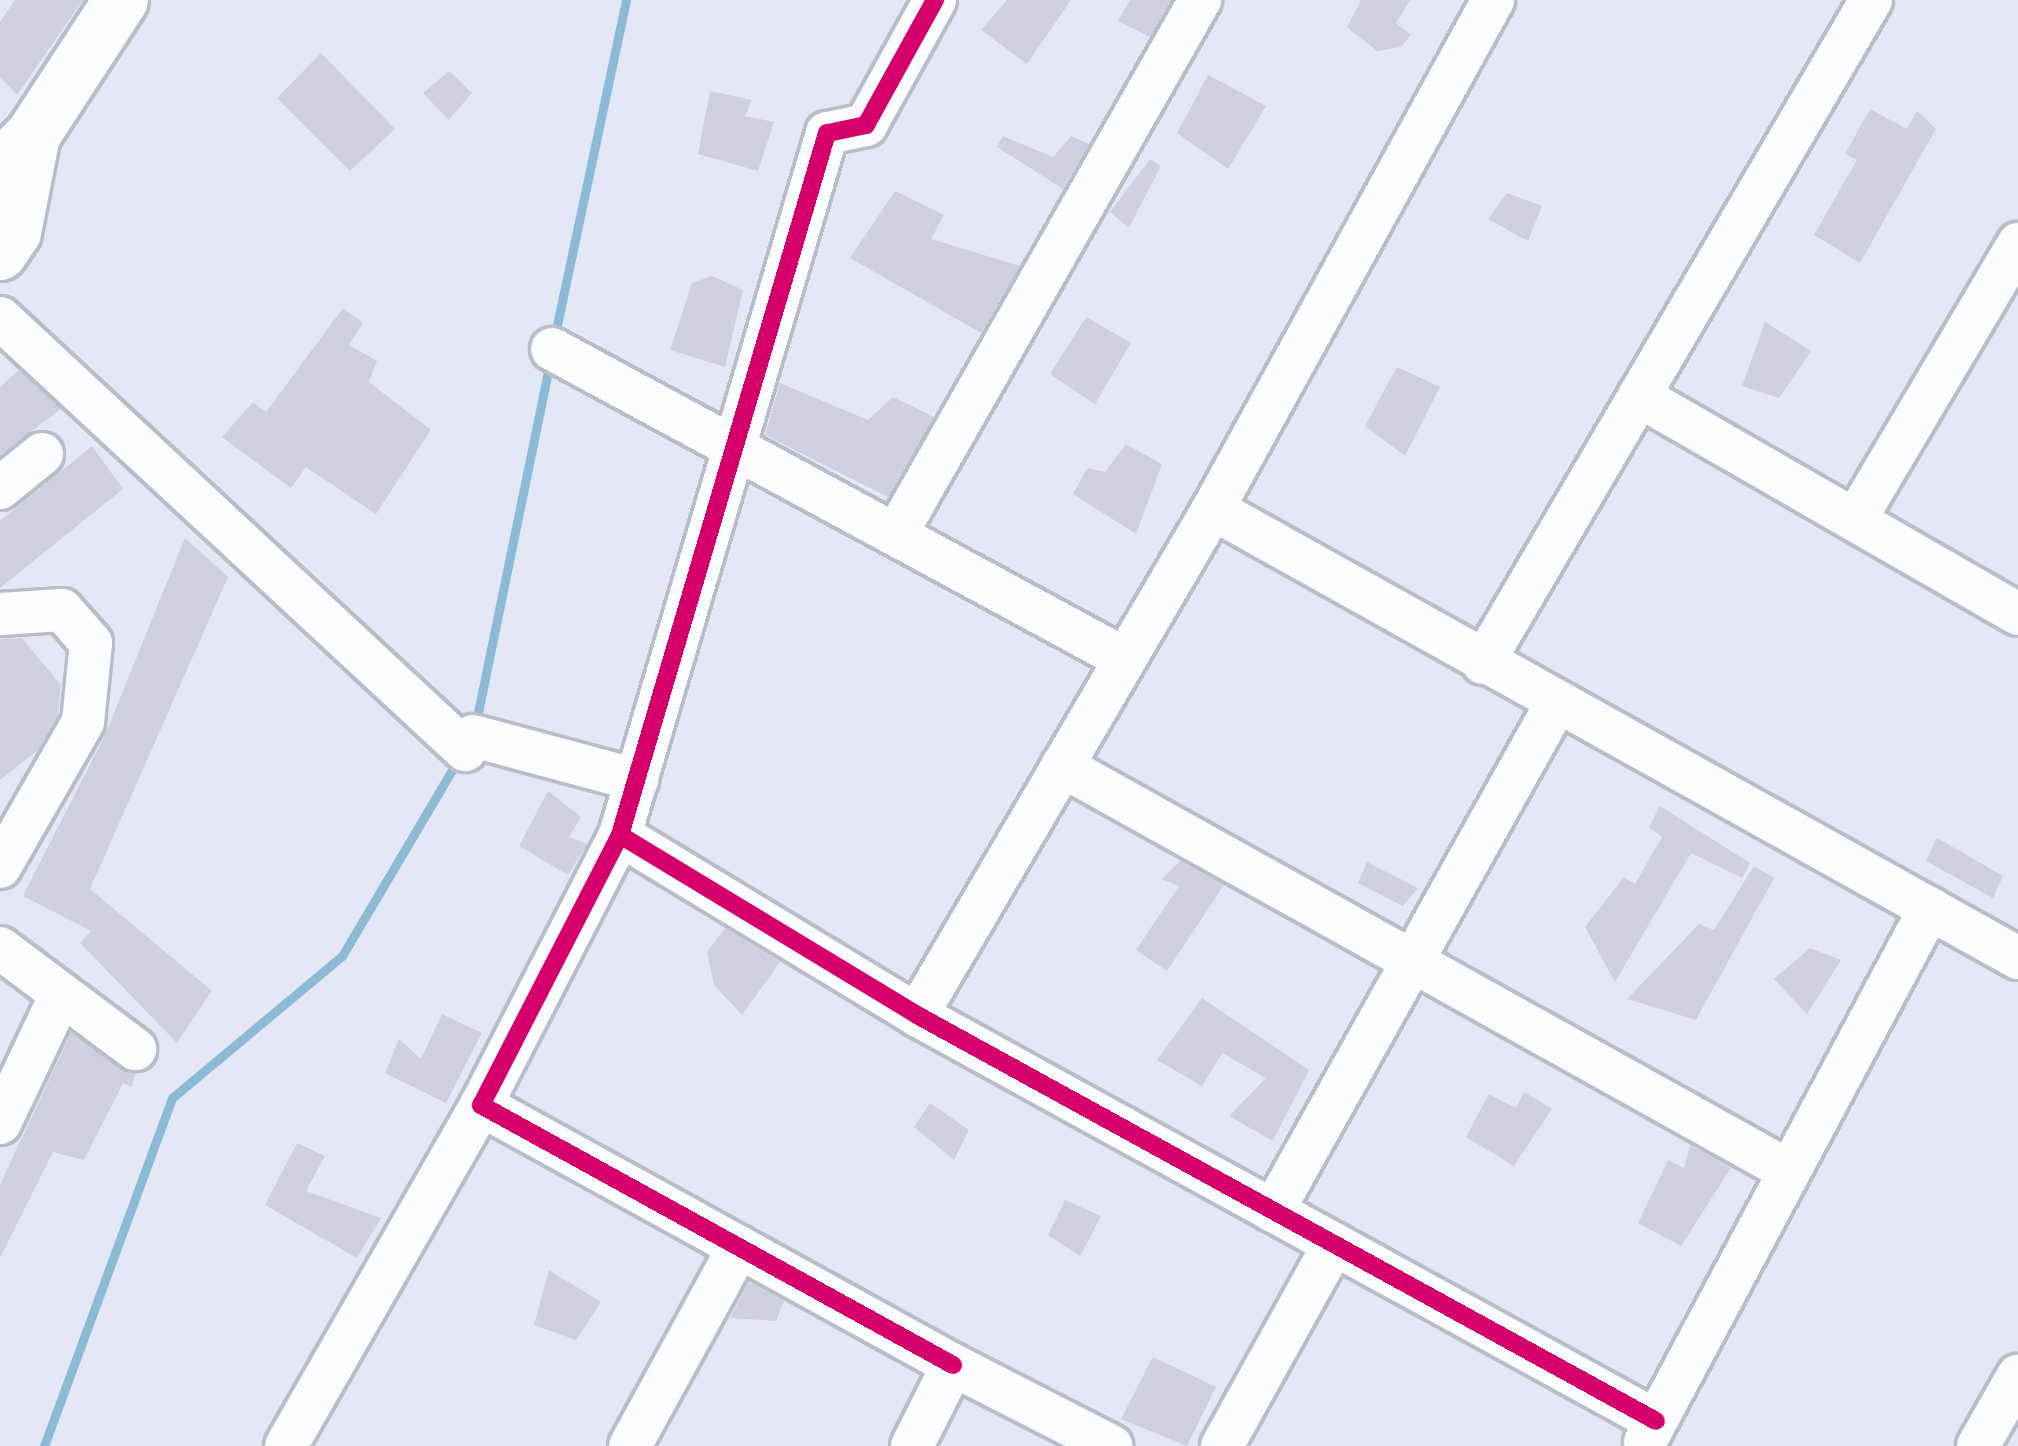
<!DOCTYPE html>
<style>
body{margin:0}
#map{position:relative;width:2018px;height:1446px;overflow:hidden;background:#e4e8f6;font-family:"Times New Roman",serif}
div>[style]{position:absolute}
.stream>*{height:9px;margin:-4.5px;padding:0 4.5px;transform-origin:4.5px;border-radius:4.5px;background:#8cbad4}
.building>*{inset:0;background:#cfcfe0}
.roads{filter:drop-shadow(3px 0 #babdc9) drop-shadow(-3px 0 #babdc9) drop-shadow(0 3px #babdc9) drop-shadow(0 -3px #babdc9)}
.minor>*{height:42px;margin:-21px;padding:0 21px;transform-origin:21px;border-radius:21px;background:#fbfcfe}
.major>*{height:54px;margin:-27px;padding:0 27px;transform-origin:27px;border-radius:27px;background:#fbfcfe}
.cycleway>*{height:18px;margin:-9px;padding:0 9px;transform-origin:9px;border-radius:9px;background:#d6006c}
span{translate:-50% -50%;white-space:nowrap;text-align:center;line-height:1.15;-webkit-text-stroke:9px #eef2ff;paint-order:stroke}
</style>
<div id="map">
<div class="stream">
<i style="left:554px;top:339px;width:347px;rotate:-78deg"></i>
<i style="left:475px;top:727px;width:373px;rotate:-78.4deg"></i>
<i style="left:44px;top:1446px;width:371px;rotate:-69.8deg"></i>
<i style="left:172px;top:1098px;width:222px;rotate:-39.9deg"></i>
<i style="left:342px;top:956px;width:230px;rotate:-59.4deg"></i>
</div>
<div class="building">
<i style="clip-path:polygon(15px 0,83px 0,17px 95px,0 77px,0 22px)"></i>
<i style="clip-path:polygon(1007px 0,1071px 0,1027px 64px,981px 30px)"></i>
<i style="clip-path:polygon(1130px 0,1171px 0,1150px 37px,1118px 21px)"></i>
<i style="clip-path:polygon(1361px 0,1410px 0,1396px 23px,1411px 35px,1401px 47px,1377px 51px,1347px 27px)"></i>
<i style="clip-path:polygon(321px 53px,395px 129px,350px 171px,277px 98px)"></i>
<i style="clip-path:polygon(449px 71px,472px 93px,449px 120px,423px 93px)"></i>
<i style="clip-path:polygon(1208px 75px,1266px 106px,1228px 169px,1177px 133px)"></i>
<i style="clip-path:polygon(710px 91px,752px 100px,745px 116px,774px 122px,758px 171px,698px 154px)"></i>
<i style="clip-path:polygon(1870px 109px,1907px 129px,1917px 111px,1936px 129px,1860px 263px,1814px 235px,1857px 160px,1845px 154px)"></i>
<i style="clip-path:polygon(1003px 136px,1053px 157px,1071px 136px,1089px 144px,1063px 189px,997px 147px)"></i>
<i style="clip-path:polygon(1150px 159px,1161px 166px,1129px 228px,1110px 212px)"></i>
<i style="clip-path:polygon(895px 191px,944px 215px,931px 239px,1020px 266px,981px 333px,850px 258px)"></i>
<i style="clip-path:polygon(1507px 193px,1542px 206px,1528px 241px,1488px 219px)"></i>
<i style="clip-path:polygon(712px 276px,743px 290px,725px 367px,670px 350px,692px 283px)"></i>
<i style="clip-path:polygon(343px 308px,363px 323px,349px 345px,377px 361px,369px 382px,431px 430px,376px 514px,306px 467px,291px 488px,222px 437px,253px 402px,266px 412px)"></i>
<i style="clip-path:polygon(1086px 317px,1131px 343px,1095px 404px,1050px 374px)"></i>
<i style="clip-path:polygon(1765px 322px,1811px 351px,1779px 398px,1742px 386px)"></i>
<i style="clip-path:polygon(1397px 367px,1440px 387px,1405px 456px,1365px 426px)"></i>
<i style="clip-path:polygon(19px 370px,61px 409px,0 455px,0 387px)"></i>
<i style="clip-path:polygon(780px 383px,868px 420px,893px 397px,934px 417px,888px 497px,765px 435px)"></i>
<i style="clip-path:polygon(1126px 444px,1162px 464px,1136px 534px,1073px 494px,1087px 468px,1105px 472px)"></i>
<i style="clip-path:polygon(92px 446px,123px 489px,0 588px,0 521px)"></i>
<i style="clip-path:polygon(185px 538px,228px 577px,90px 889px,212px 991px,177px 1043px,80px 943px,91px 931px,23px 896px,105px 735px)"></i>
<i style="clip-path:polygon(22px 638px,61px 685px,58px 714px,38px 750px,0 780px,0 639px)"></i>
<i style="clip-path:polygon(548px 791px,581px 817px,569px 837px,587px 844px,568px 875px,519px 846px)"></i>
<i style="clip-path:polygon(1660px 806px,1750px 863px,1742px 878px,1691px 853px,1615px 982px,1585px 927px,1624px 877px,1635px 884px,1662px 837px,1649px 827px)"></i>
<i style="clip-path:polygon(1937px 838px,2003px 876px,1993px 898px,1926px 861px)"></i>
<i style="clip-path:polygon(1180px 861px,1224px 885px,1167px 971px,1136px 950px,1179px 886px,1162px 879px)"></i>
<i style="clip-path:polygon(1367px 862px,1418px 888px,1403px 906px,1358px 883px)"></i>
<i style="clip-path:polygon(1754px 866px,1774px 878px,1696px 1020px,1627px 999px,1699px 924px,1714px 930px)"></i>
<i style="clip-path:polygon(725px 928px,780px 962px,742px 1015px,714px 985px,707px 952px)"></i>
<i style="clip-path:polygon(1810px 948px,1841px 960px,1807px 1014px,1774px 979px)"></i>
<i style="clip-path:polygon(1202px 998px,1309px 1070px,1273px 1141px,1229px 1116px,1266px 1078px,1222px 1053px,1202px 1086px,1157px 1060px)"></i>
<i style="clip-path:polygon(442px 1014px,482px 1033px,446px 1103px,385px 1073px,399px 1039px,421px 1059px)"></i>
<i style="clip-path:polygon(71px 1033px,135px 1074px,132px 1087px,123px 1083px,84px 1160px,53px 1152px,0 1258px,0 1185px)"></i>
<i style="clip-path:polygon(1524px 1092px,1552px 1109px,1514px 1166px,1466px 1137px,1489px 1094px,1516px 1108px)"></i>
<i style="clip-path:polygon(930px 1103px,969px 1130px,954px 1160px,914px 1127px)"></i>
<i style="clip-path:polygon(297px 1143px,325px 1156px,306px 1191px,381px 1218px,357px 1258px,265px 1205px)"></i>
<i style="clip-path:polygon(1690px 1145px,1731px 1168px,1681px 1246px,1638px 1223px,1668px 1160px,1684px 1168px)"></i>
<i style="clip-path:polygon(1065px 1200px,1101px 1216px,1080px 1256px,1048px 1235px)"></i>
<i style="clip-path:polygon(549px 1270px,601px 1302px,576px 1340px,534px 1325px)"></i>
<i style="clip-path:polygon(749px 1282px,784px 1301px,776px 1321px,730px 1318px)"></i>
<i style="clip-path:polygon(1153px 1357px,1216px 1387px,1187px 1446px,1121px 1419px)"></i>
</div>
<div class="roads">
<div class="minor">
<i style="left:935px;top:0;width:143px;rotate:118.9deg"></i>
<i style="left:866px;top:125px;width:40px;rotate:168deg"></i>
<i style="left:827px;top:133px;width:732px;rotate:106.43deg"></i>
<i style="left:620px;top:835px;width:304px;rotate:117.2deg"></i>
<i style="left:481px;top:1105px;width:539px;rotate:28.85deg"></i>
<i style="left:0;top:318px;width:635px;rotate:42.89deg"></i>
<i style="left:552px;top:349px;width:651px;rotate:28.41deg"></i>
<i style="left:1639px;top:396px;width:437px;rotate:29.9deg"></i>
<i style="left:0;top:488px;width:54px;rotate:-39deg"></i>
<i style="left:1213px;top:509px;width:922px;rotate:29.15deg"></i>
<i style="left:1855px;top:520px;width:321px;rotate:-59.4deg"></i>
<i style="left:899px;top:529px;width:609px;rotate:-60.36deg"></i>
<i style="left:0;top:614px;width:62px;rotate:-3.7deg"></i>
<i style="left:62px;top:610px;width:44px;rotate:48.7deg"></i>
<i style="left:91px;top:643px;width:79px;rotate:95.8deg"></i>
<i style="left:83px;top:722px;width:167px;rotate:119.8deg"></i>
<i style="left:1483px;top:663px;width:768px;rotate:-59.66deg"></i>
<i style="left:473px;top:736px;width:170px;rotate:15deg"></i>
<i style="left:1062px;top:766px;width:832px;rotate:29.12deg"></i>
<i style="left:620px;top:835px;width:347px;rotate:31.2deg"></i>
<i style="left:917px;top:1015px;width:843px;rotate:28.78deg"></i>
<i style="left:0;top:948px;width:169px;rotate:36.8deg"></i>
<i style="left:917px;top:1015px;width:586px;rotate:-59.67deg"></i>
<i style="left:1213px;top:509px;width:581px;rotate:-61.18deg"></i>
<i style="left:0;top:1123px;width:137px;rotate:-64.6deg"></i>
<i style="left:1273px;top:1211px;width:581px;rotate:-60.83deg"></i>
<i style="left:1645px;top:1442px;width:605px;rotate:-61.91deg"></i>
<i style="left:286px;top:1446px;width:393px;rotate:-60.2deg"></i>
<i style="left:630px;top:1446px;width:227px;rotate:-61.3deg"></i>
<i style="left:912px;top:1446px;width:91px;rotate:-63.2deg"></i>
<i style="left:953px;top:1365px;width:178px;rotate:27.1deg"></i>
<i style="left:1222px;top:1446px;width:231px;rotate:-61deg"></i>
<i style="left:1978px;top:1446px;width:81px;rotate:-60.3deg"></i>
</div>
<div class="major">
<i style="left:0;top:168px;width:47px;rotate:-45deg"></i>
<i style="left:33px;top:135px;width:161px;rotate:-56.9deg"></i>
<i style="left:0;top:253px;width:25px;rotate:-56deg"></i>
<i style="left:14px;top:232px;width:99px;rotate:-78.9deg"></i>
</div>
</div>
<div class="cycleway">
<i style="left:935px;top:0;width:143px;rotate:118.9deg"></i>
<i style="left:866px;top:125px;width:40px;rotate:168deg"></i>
<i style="left:827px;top:133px;width:732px;rotate:106.43deg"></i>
<i style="left:620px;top:835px;width:304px;rotate:117.2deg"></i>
<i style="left:481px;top:1105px;width:539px;rotate:28.85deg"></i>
<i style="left:620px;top:835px;width:347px;rotate:31.2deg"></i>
<i style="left:917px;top:1015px;width:843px;rotate:28.78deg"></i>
</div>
</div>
